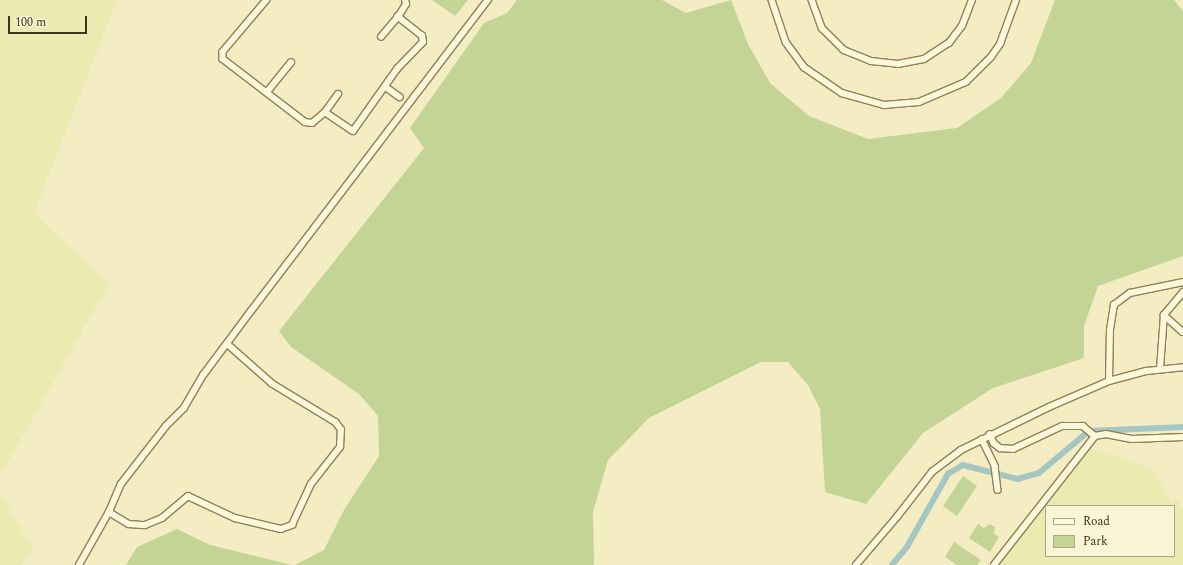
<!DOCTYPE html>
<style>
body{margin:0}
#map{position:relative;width:1183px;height:565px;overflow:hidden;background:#f4edc4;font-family:Spectral,serif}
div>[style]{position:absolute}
.farmland>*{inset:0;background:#ebeab0}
.green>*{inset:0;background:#c3d496}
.canal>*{height:5.5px;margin:-2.75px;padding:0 2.75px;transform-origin:2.75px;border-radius:2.75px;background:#a6c6c2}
.roads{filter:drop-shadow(1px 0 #917f57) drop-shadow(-1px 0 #917f57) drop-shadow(0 1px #917f57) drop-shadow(0 -1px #917f57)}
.minor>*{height:5.5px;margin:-2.75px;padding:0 2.75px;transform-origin:2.75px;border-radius:2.75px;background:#fdf8d9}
span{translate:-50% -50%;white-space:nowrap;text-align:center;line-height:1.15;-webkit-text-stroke:3.5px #faf5d5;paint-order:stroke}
.legend{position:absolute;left:1045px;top:505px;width:130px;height:52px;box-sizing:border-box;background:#faf5d5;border:1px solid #afa78b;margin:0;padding:5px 7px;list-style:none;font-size:12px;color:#3f331d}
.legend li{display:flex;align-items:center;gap:8px;height:20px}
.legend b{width:20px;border:1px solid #afa78b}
.scale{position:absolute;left:8px;top:16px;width:79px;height:18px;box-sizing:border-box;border:2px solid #3f331d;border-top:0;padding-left:5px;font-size:12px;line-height:14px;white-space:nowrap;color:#3f331d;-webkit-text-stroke:3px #faf5d5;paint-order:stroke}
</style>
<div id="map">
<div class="farmland">
<i style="clip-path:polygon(0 0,117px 0,34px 213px,109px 284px,0 476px)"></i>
<i style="clip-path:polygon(evenodd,1091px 448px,1153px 469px,1171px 503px,1177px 499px,1183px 510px,1183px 565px,997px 565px,1091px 448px,1046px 506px,1174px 506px,1174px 556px,1046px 556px,1046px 506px)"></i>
<i style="clip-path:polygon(0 494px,34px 550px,21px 565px,0 565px)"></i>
</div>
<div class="green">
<i style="clip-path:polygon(432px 0,468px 0,455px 16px)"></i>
<i style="clip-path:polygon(517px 0,662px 0,686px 13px,731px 0,748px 44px,770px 83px,809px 116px,868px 139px,957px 128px,1001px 98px,1031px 63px,1055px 0,1174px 0,1183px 11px,1183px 256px,1098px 286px,1084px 326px,1084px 358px,993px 388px,923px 433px,866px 504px,825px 492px,820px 409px,808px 385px,788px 362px,761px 362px,649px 418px,608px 460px,593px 512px,594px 565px,295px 565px,324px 550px,344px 510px,379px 456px,378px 416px,359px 394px,291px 347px,279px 331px,424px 148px,410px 128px,484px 23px,507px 13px)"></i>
<i style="clip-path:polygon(963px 476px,977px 486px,957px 516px,943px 506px)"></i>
<i style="clip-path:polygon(978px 524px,984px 528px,990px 524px,995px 527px,994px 534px,999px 537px,990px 552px,969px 538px)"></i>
<i style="clip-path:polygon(177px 529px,210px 545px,292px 565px,126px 565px,137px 547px)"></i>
<i style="clip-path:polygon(954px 542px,981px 560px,977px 565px,957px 565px,945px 557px)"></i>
</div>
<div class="canal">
<i style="left:892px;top:565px;width:23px;rotate:-50deg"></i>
<i style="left:907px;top:547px;width:84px;rotate:-60.7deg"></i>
<i style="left:948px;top:474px;width:17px;rotate:-31deg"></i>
<i style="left:963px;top:465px;width:57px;rotate:14.3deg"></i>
<i style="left:1018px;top:479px;width:22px;rotate:-16deg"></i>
<i style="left:1039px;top:473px;width:65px;rotate:-40deg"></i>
<i style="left:1089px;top:431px;width:94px;rotate:-2.4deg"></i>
</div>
<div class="roads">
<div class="minor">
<i style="left:267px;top:0;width:68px;rotate:130.2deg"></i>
<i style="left:223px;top:52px;width:7px;rotate:90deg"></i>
<i style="left:223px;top:59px;width:103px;rotate:37.5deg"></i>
<i style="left:305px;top:122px;width:7px;rotate:8deg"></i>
<i style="left:312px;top:123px;width:17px;rotate:-40deg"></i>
<i style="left:325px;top:112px;width:34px;rotate:34deg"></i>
<i style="left:353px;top:131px;width:76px;rotate:-54.6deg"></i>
<i style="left:397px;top:69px;width:37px;rotate:-46deg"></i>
<i style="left:423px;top:42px;width:6px;rotate:-99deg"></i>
<i style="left:422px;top:36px;width:31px;rotate:-142deg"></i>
<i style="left:398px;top:17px;width:15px;rotate:-58deg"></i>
<i style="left:406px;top:4px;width:4px;rotate:-104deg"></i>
<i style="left:772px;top:0;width:44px;rotate:71.6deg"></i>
<i style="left:786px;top:42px;width:31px;rotate:54deg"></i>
<i style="left:804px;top:67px;width:46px;rotate:34.4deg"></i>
<i style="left:842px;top:93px;width:44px;rotate:15.9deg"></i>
<i style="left:884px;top:105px;width:35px;rotate:-5deg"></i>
<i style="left:919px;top:102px;width:51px;rotate:-23.1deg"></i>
<i style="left:966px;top:82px;width:35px;rotate:-45deg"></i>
<i style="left:991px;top:57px;width:16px;rotate:-55deg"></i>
<i style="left:1000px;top:44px;width:47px;rotate:-70deg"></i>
<i style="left:812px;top:0;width:30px;rotate:70deg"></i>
<i style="left:822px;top:28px;width:31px;rotate:45deg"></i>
<i style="left:844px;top:50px;width:29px;rotate:22deg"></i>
<i style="left:871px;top:61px;width:27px;rotate:6deg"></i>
<i style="left:898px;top:64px;width:26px;rotate:-11deg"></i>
<i style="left:924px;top:59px;width:30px;rotate:-33deg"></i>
<i style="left:949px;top:43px;width:21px;rotate:-53deg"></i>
<i style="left:962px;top:26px;width:28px;rotate:-69deg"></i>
<i style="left:381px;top:37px;width:26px;rotate:-50deg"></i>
<i style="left:386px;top:87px;width:17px;rotate:36deg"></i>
<i style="left:267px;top:92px;width:38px;rotate:-51deg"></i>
<i style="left:325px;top:112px;width:22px;rotate:-54deg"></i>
<i style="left:1164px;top:315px;width:25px;rotate:42deg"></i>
<i style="left:1160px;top:369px;width:54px;rotate:-85.8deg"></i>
<i style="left:1164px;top:315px;width:30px;rotate:-50deg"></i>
<i style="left:1109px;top:381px;width:51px;rotate:-88.9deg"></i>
<i style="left:1110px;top:330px;width:25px;rotate:-81deg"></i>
<i style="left:1114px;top:305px;width:20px;rotate:-37deg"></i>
<i style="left:1130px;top:293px;width:54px;rotate:-11.7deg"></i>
<i style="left:990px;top:434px;width:10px;rotate:66deg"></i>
<i style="left:994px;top:443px;width:8px;rotate:40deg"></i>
<i style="left:1000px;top:448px;width:13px;rotate:4deg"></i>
<i style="left:1013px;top:449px;width:54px;rotate:-25.1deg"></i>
<i style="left:1062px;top:426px;width:21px"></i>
<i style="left:1083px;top:426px;width:16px;rotate:40deg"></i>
<i style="left:982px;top:439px;width:30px;rotate:64deg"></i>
<i style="left:995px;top:466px;width:24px;rotate:83deg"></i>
<i style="left:109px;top:512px;width:23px;rotate:31deg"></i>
<i style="left:129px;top:524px;width:16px;rotate:4deg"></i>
<i style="left:145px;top:525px;width:18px;rotate:-22deg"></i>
<i style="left:162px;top:518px;width:34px;rotate:-40deg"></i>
<i style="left:188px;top:496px;width:52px;rotate:25.1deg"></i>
<i style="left:235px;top:518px;width:47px;rotate:13.4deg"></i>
<i style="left:281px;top:529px;width:12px;rotate:-20deg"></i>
<i style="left:292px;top:525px;width:45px;rotate:-65.1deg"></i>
<i style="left:311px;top:484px;width:47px;rotate:-51.9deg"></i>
<i style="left:340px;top:447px;width:17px;rotate:-87deg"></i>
<i style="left:341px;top:430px;width:9px;rotate:-126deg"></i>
<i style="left:336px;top:423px;width:75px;rotate:-148.6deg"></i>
<i style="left:272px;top:384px;width:60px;rotate:-138.4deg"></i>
<i style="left:79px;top:565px;width:61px;rotate:-60.5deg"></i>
<i style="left:109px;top:512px;width:30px;rotate:-67deg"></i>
<i style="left:121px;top:484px;width:73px;rotate:-52.2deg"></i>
<i style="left:166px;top:426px;width:25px;rotate:-45deg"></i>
<i style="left:184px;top:408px;width:39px;rotate:-60deg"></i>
<i style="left:204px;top:374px;width:79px;rotate:-53.3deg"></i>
<i style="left:251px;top:311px;width:391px;rotate:-52.7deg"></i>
<i style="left:856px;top:565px;width:63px;rotate:-49.5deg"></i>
<i style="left:897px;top:517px;width:57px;rotate:-52.1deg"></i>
<i style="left:932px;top:472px;width:36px;rotate:-37deg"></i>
<i style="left:961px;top:450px;width:98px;rotate:-26deg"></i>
<i style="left:1049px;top:407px;width:65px;rotate:-23.4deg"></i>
<i style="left:1109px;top:381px;width:39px;rotate:-15deg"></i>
<i style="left:1147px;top:371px;width:36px;rotate:-6deg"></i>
<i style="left:994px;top:565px;width:164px;rotate:-51.9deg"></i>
<i style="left:1095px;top:436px;width:11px;rotate:-10deg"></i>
<i style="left:1106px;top:434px;width:26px;rotate:11deg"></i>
<i style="left:1132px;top:439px;width:51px;rotate:-2.2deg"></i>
</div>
</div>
<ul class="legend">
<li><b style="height:5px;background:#fdf8d9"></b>Road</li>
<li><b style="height:11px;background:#c3d496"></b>Park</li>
</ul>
<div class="scale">100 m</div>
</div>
